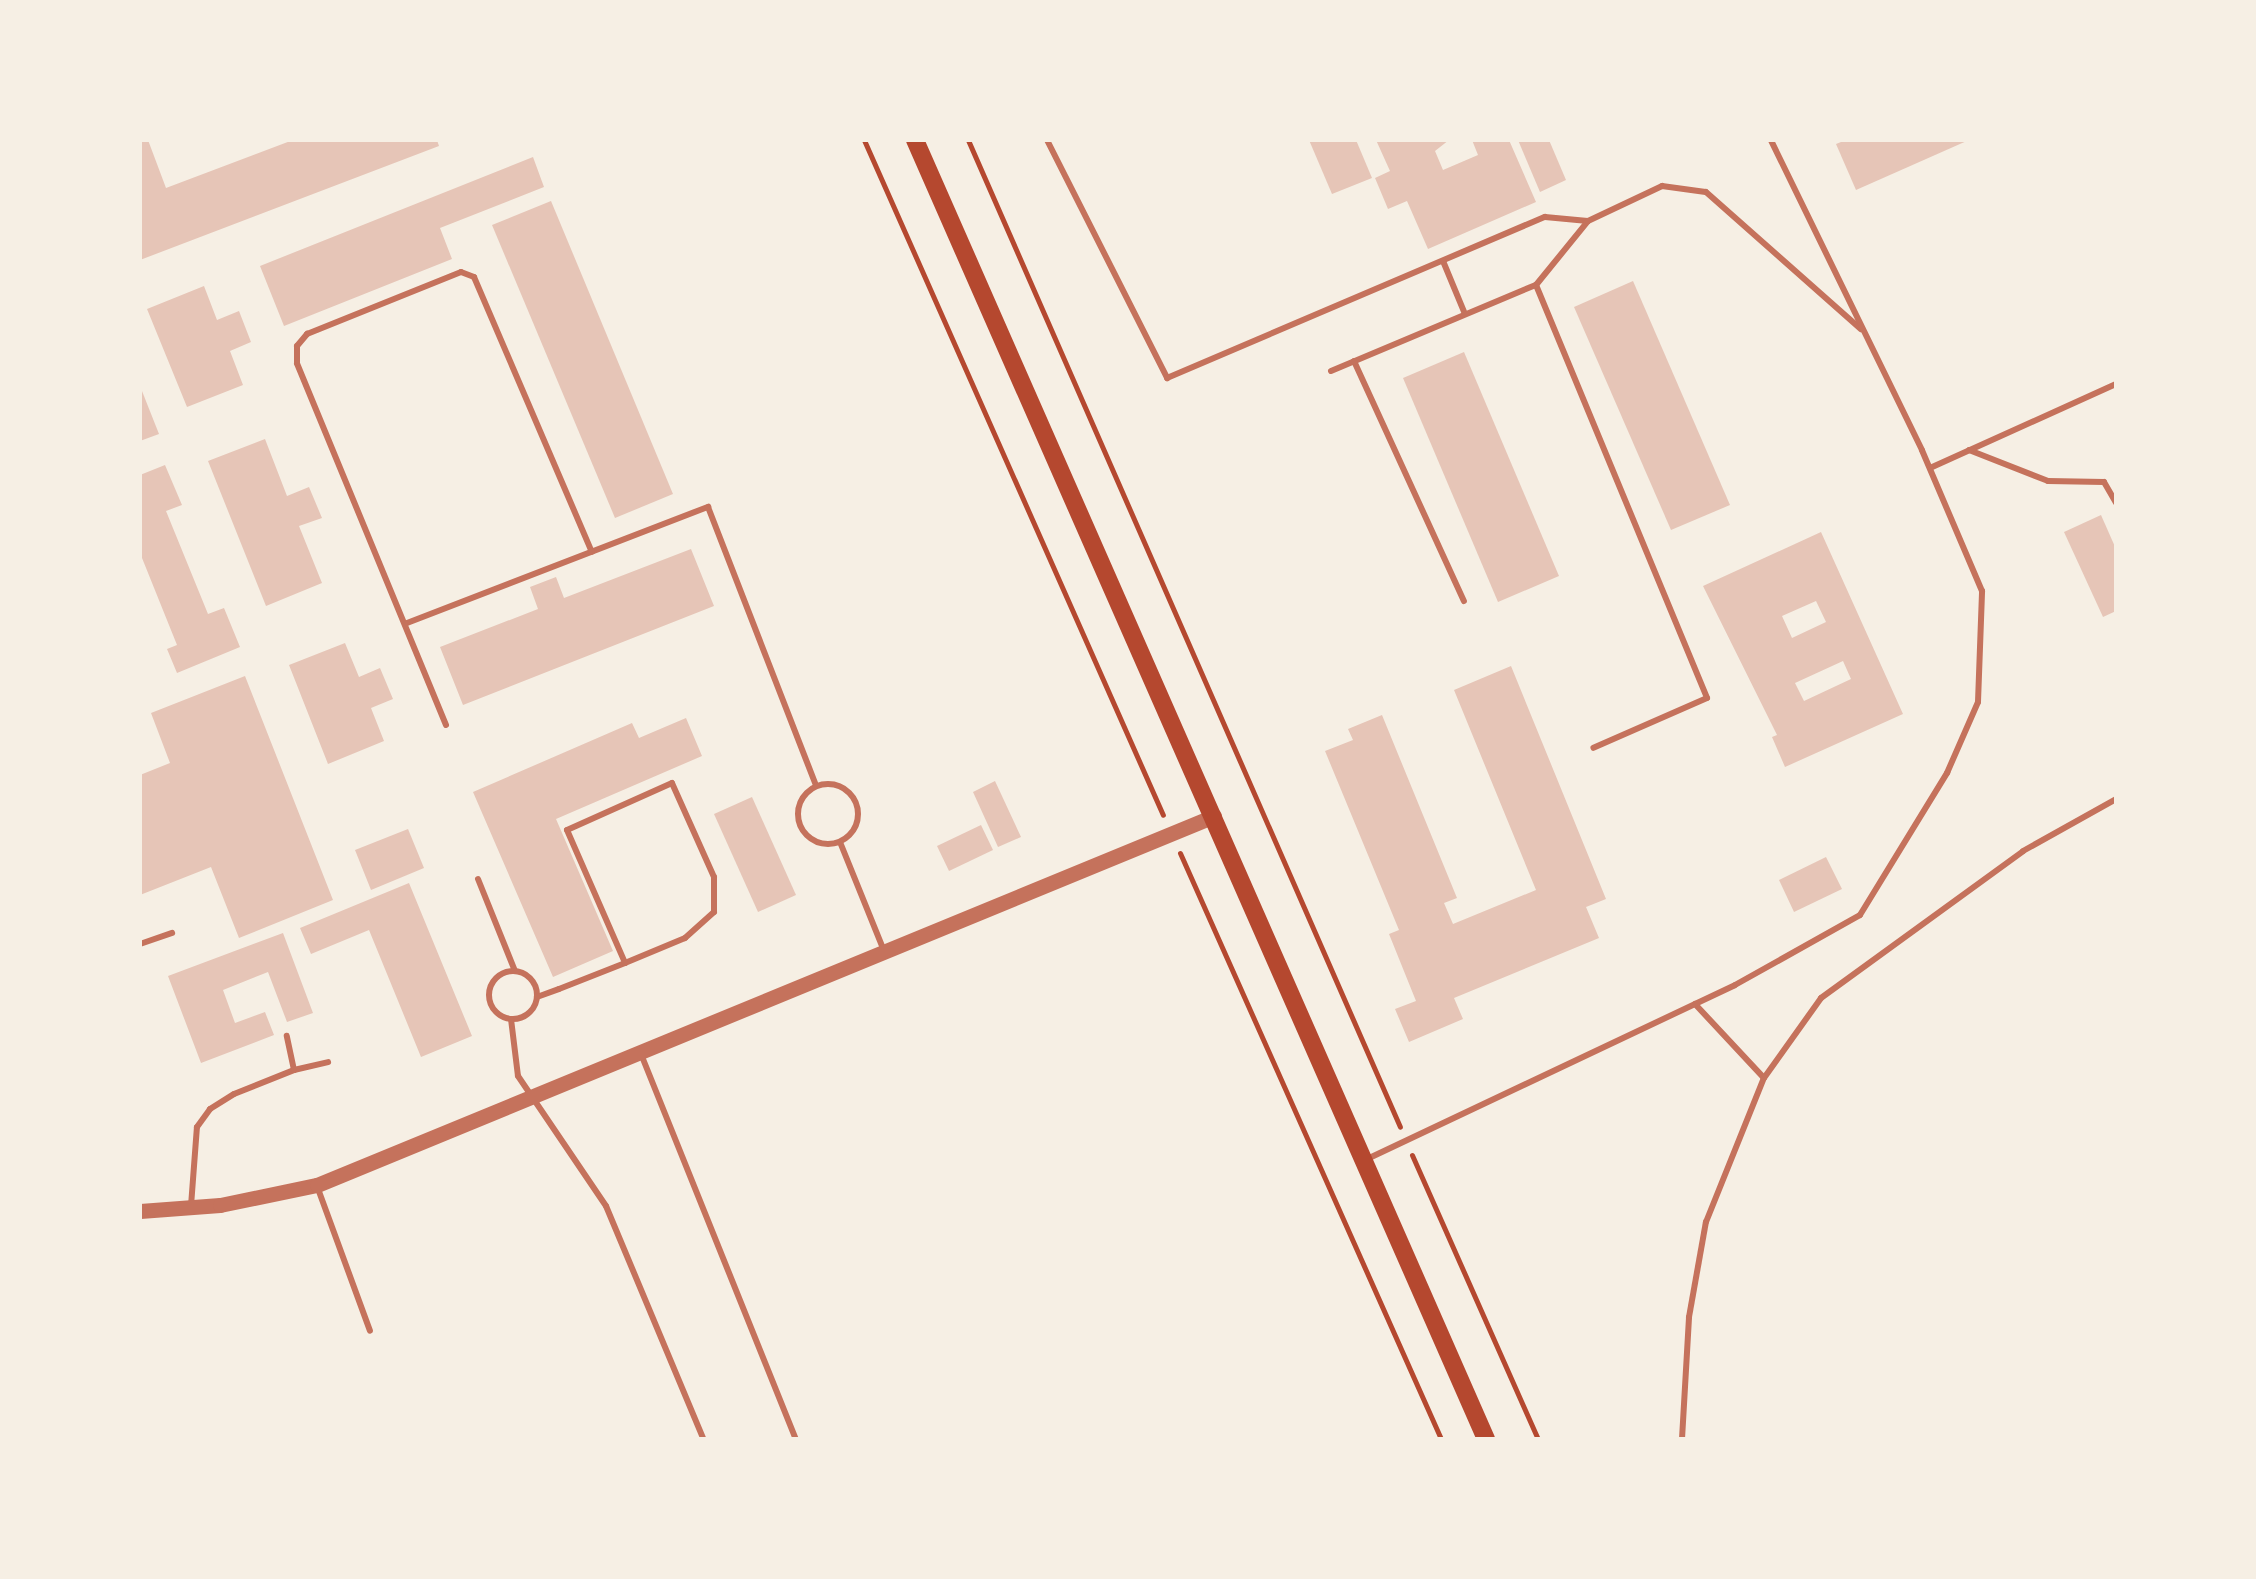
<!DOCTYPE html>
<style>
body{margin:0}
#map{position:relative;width:2256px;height:1579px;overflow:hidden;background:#f6efe4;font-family:"DM Sans",sans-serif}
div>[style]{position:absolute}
.building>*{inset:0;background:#e6c5b7}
.path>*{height:5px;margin:-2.5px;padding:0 2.5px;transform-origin:2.5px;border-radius:2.5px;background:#b5482f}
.service>*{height:6px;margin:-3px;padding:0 3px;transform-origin:3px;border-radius:3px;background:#c5725c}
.service>.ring{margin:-3px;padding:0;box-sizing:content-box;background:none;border:6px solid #c5725c;border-radius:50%}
.tertiary>*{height:15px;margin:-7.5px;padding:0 7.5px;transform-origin:7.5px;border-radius:7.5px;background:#c5725c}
.secondary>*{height:18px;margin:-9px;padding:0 9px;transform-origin:9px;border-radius:9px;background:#b5482f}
span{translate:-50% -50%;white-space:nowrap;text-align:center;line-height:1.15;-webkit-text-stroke:9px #f6efe4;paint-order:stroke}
.frame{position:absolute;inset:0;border:142px solid #f6efe4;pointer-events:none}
</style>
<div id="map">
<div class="building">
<i style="clip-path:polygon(140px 140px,148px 140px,166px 188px,293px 140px,437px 140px,439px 146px,140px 260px)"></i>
<i style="clip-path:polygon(1309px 140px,1356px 140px,1372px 178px,1332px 194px)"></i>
<i style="clip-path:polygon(1376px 140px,1449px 140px,1435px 151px,1443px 170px,1478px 155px,1472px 140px,1509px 140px,1536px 202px,1428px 249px,1407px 201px,1388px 209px,1375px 178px,1390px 171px)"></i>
<i style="clip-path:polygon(1518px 140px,1549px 140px,1566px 180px,1540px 192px)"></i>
<i style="clip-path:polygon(1846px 140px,1969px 140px,1856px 190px,1836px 144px)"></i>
<i style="clip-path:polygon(533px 157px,544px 187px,440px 228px,452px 259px,284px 326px,260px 266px)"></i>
<i style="clip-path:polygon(551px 201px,673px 494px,615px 518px,492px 225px)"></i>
<i style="clip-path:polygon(1633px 281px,1730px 505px,1671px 530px,1574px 307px)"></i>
<i style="clip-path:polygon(204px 286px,217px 320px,239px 311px,251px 342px,230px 351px,243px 385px,187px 407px,147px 309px)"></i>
<i style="clip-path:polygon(1464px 352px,1559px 576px,1498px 602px,1403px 378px)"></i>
<i style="clip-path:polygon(140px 386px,159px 434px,140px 441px)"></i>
<i style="clip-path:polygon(265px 439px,287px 496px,309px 487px,322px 518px,299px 526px,322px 583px,266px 606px,208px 461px)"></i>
<i style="clip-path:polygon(165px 465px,182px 505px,166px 511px,208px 614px,224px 608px,240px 647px,177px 673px,167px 649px,177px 645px,140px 553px,140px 475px)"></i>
<i style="clip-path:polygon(2101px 515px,2116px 549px,2116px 611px,2103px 617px,2064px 532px)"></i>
<i style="clip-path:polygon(evenodd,1821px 532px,1903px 714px,1785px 767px,1772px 737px,1777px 735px,1703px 586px,1821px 532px,1816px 601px,1826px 622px,1792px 638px,1782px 616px,1816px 601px,1821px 532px,1843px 661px,1851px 679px,1804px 701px,1795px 683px,1843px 661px)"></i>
<i style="clip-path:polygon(691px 549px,714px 606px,463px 705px,440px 647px,538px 609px,530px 587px,556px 577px,564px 598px)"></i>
<i style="clip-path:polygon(345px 643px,359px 677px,380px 668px,393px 699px,371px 708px,384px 741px,328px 764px,289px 665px)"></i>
<i style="clip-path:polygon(1511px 666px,1606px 899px,1586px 907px,1599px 938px,1454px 998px,1463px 1019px,1409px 1042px,1395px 1009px,1416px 1001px,1389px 934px,1399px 930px,1325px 751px,1353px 740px,1348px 729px,1382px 715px,1457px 898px,1444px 903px,1453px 924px,1536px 890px,1454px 690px)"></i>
<i style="clip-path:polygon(245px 676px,333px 900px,239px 938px,211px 867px,140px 895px,140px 775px,170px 763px,151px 713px)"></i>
<i style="clip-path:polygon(686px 718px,702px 756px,556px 819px,613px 951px,553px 977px,473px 792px,632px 723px,639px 738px)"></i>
<i style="clip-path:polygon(995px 781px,1021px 837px,998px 847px,973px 792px)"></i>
<i style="clip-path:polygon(752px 797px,796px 895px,758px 912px,714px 814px)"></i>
<i style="clip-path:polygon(981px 825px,993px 850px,949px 871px,937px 846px)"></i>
<i style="clip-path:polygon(408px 829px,424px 868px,371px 890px,355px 850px)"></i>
<i style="clip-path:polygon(1826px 857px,1842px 889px,1794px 912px,1779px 880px)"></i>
<i style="clip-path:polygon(409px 883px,472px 1036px,421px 1057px,369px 930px,311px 954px,300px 928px)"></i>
<i style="clip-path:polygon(283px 933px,313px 1013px,287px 1022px,268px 972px,223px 990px,235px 1023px,265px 1012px,274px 1035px,201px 1063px,168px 976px)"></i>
</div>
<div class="path">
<i style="left:864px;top:140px;width:738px;rotate:66.11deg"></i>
<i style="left:968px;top:140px;width:1077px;rotate:66.36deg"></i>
<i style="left:1180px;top:853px;width:641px;rotate:65.99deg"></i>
<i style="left:1412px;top:1155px;width:311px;rotate:66.1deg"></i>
</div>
<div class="service">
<i style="left:1047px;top:140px;width:267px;rotate:63.2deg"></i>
<i style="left:1167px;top:378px;width:411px;rotate:-23.1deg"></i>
<i style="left:1545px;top:217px;width:43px;rotate:5.3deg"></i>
<i style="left:1443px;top:261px;width:57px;rotate:67.5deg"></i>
<i style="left:1536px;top:285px;width:447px;rotate:67.5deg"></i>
<i style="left:1707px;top:698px;width:124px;rotate:156.3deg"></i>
<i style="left:1354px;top:361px;width:264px;rotate:65.4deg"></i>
<i style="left:1331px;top:371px;width:222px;rotate:-22.8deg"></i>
<i style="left:1536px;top:285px;width:82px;rotate:-50.9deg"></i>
<i style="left:1588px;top:221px;width:82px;rotate:-25.3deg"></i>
<i style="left:1662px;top:186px;width:44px;rotate:7.8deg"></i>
<i style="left:1706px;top:192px;width:207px;rotate:41.5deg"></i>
<i style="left:1969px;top:450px;width:85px;rotate:21.4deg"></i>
<i style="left:2048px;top:481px;width:56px;rotate:1deg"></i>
<i style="left:2104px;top:482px;width:24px;rotate:60deg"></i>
<i style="left:1930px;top:468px;width:204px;rotate:-24.3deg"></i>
<i style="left:407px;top:623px;width:323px;rotate:-21.1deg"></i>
<i style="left:708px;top:507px;width:299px;rotate:68.8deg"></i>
<i style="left:446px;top:725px;width:391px;rotate:-112.4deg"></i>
<i style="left:297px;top:363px;width:17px;rotate:-90deg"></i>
<i style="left:297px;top:346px;width:16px;rotate:-50deg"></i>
<i style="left:307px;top:334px;width:166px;rotate:-21.9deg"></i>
<i style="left:461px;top:272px;width:14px;rotate:21deg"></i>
<i style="left:474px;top:277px;width:299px;rotate:66.8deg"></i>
<i class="ring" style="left:798px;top:784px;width:54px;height:54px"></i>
<i style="left:840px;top:842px;width:118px;rotate:68deg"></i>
<i style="left:478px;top:879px;width:99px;rotate:68.1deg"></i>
<i style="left:140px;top:944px;width:34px;rotate:-19deg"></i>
<i class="ring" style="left:489px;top:971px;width:42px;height:42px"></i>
<i style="left:537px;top:997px;width:23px;rotate:-20deg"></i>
<i style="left:559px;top:989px;width:71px;rotate:-21.5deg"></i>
<i style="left:625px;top:963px;width:65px;rotate:-22.6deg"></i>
<i style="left:685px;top:938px;width:39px;rotate:-42deg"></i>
<i style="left:714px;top:912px;width:35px;rotate:-90deg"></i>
<i style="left:714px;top:877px;width:103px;rotate:-114.1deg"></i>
<i style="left:672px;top:783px;width:115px;rotate:155.9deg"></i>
<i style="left:567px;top:830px;width:145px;rotate:66.4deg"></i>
<i style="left:1695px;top:1004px;width:101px;rotate:47deg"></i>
<i style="left:511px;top:1019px;width:57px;rotate:83deg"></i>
<i style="left:518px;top:1076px;width:157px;rotate:55.9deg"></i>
<i style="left:606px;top:1206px;width:251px;rotate:67.3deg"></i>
<i style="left:641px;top:1054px;width:415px;rotate:68.1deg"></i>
<i style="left:294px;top:1070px;width:35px;rotate:-13deg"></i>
<i style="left:1365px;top:1160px;width:409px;rotate:-25.3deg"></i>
<i style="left:1735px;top:985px;width:143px;rotate:-29.2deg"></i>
<i style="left:1860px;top:915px;width:167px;rotate:-58.5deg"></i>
<i style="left:1947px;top:773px;width:77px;rotate:-66.4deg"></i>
<i style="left:1978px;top:702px;width:111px;rotate:-87.9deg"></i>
<i style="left:1982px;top:591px;width:153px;rotate:-113.1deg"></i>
<i style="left:1922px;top:450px;width:345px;rotate:-116deg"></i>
<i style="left:317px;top:1186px;width:154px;rotate:69.9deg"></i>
<i style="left:191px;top:1206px;width:79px;rotate:-85.7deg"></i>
<i style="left:197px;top:1127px;width:22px;rotate:-54deg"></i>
<i style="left:210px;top:1109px;width:28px;rotate:-32deg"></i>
<i style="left:234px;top:1094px;width:65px;rotate:-21.8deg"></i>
<i style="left:294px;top:1070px;width:35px;rotate:-102deg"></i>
<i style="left:1682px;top:1439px;width:122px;rotate:-86.7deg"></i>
<i style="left:1689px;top:1317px;width:97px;rotate:-79.9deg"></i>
<i style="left:1706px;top:1222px;width:155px;rotate:-68.1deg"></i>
<i style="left:1764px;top:1078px;width:98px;rotate:-54.5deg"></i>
<i style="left:1821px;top:998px;width:250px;rotate:-36deg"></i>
<i style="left:2023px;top:851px;width:107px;rotate:-29.2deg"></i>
</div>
<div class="tertiary">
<i style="left:140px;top:1211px;width:80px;rotate:-4.3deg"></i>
<i style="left:220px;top:1205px;width:99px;rotate:-11.7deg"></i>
<i style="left:317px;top:1185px;width:970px;rotate:-22.36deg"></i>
</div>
<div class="secondary">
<i style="left:915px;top:140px;width:1419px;rotate:66.27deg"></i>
</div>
<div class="frame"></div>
</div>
